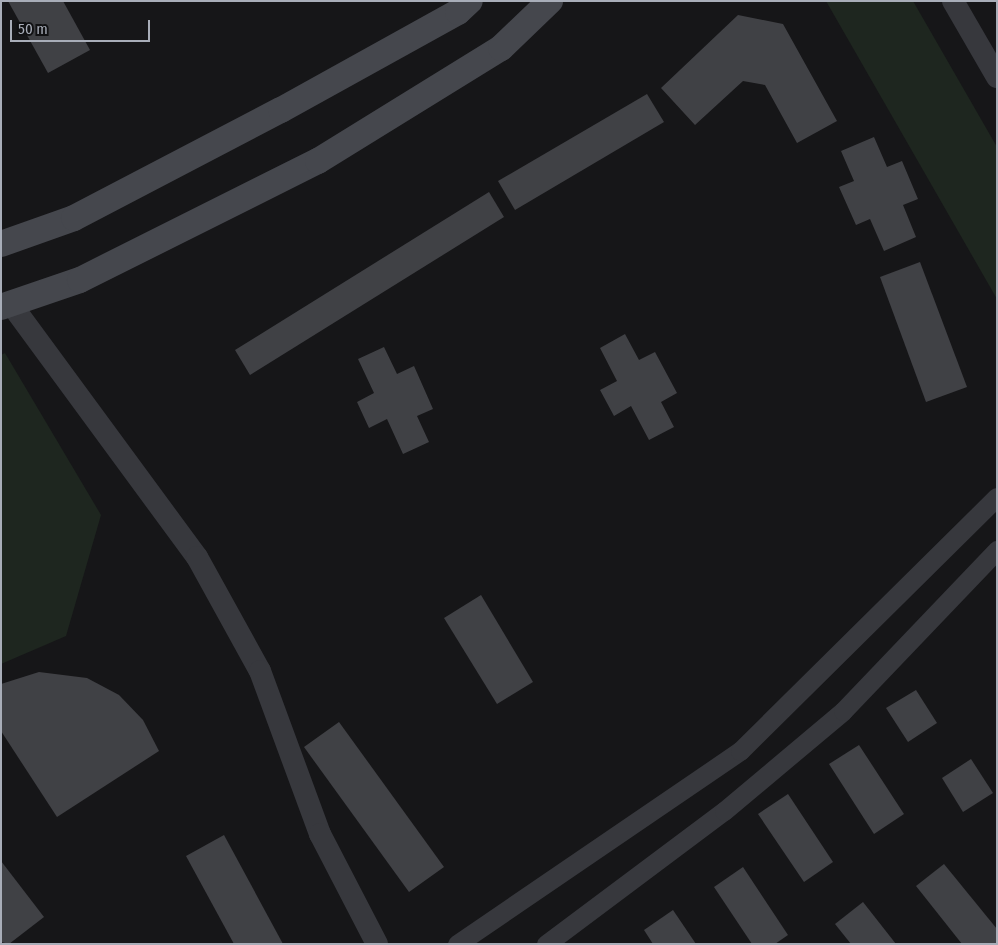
<!DOCTYPE html>
<style>
body{margin:0}
#map{position:relative;width:998px;height:945px;overflow:hidden;background:#161618;font-family:"Fira Sans Condensed",sans-serif}
div>[style]{position:absolute}
.green>*{inset:0;background:#1e261f}
.building>*{inset:0;background:#404145}
.minor>*{height:19px;margin:-9.5px;padding:0 9.5px;transform-origin:9.5px;border-radius:9.5px;background:#37383d}
.tertiary>*{height:22px;margin:-11px;padding:0 11px;transform-origin:11px;border-radius:11px;background:#37383d}
.secondary>*{height:26px;margin:-13px;padding:0 13px;transform-origin:13px;border-radius:13px;background:#45474d}
span{translate:-50% -50%;white-space:nowrap;text-align:center;line-height:1.15;-webkit-text-stroke:5px #111113;paint-order:stroke}
.frame{position:absolute;inset:0;border:2px solid #a8adb8;pointer-events:none}
.scale{position:absolute;left:10px;top:20px;width:140px;height:22px;box-sizing:border-box;border:2px solid #a8adb8;border-top:0;padding-left:6px;font-size:15px;line-height:18px;white-space:nowrap;color:#a8adb8;-webkit-text-stroke:4px #111113;paint-order:stroke}
</style>
<div id="map">
<div class="green">
<i style="clip-path:polygon(826px 1px,913px 1px,997px 147px,997px 299px)"></i>
<i style="clip-path:polygon(5px 353px,101px 515px,66px 636px,1px 664px,1px 355px)"></i>
</div>
<div class="building">
<i style="clip-path:polygon(8px 1px,63px 1px,90px 50px,48px 73px)"></i>
<i style="clip-path:polygon(738px 15px,783px 24px,837px 121px,797px 143px,765px 85px,743px 81px,695px 125px,661px 88px)"></i>
<i style="clip-path:polygon(647px 94px,664px 122px,515px 210px,498px 181px)"></i>
<i style="clip-path:polygon(874px 137px,887px 167px,902px 161px,918px 199px,903px 205px,916px 237px,884px 251px,870px 219px,856px 225px,839px 187px,854px 181px,841px 151px)"></i>
<i style="clip-path:polygon(489px 192px,504px 217px,250px 375px,235px 350px)"></i>
<i style="clip-path:polygon(920px 262px,967px 387px,926px 402px,880px 277px)"></i>
<i style="clip-path:polygon(625px 334px,639px 360px,655px 352px,677px 393px,661px 402px,674px 427px,649px 440px,631px 406px,614px 416px,600px 390px,617px 381px,600px 348px)"></i>
<i style="clip-path:polygon(384px 347px,397px 374px,414px 366px,433px 409px,417px 416px,429px 442px,403px 454px,387px 419px,369px 428px,357px 402px,374px 393px,358px 359px)"></i>
<i style="clip-path:polygon(481px 595px,533px 682px,497px 704px,444px 618px)"></i>
<i style="clip-path:polygon(39px 672px,87px 678px,119px 695px,143px 720px,159px 751px,57px 817px,1px 731px,1px 684px)"></i>
<i style="clip-path:polygon(916px 690px,937px 723px,908px 742px,886px 708px)"></i>
<i style="clip-path:polygon(339px 722px,444px 867px,409px 892px,304px 747px)"></i>
<i style="clip-path:polygon(859px 745px,904px 814px,874px 834px,829px 764px)"></i>
<i style="clip-path:polygon(971px 759px,993px 793px,963px 812px,942px 778px)"></i>
<i style="clip-path:polygon(788px 794px,833px 862px,804px 882px,758px 814px)"></i>
<i style="clip-path:polygon(224px 835px,283px 944px,234px 944px,186px 856px)"></i>
<i style="clip-path:polygon(1px 861px,44px 917px,9px 944px,1px 942px)"></i>
<i style="clip-path:polygon(944px 864px,997px 929px,997px 944px,962px 944px,916px 886px)"></i>
<i style="clip-path:polygon(743px 867px,788px 935px,775px 944px,752px 944px,714px 887px)"></i>
<i style="clip-path:polygon(863px 902px,896px 944px,851px 944px,835px 924px)"></i>
<i style="clip-path:polygon(673px 910px,696px 944px,653px 944px,644px 930px)"></i>
</div>
<div class="minor">
<i style="left:457px;top:944px;width:343px;rotate:-34.3deg"></i>
<i style="left:740px;top:751px;width:361px;rotate:-44.7deg"></i>
<i style="left:546px;top:944px;width:222px;rotate:-36.8deg"></i>
<i style="left:724px;top:811px;width:155px;rotate:-40deg"></i>
<i style="left:843px;top:711px;width:223px;rotate:-46.3deg"></i>
</div>
<div class="tertiary">
<i style="left:953px;top:1px;width:88px;rotate:59.9deg"></i>
<i style="left:11px;top:304px;width:314px;rotate:53.7deg"></i>
<i style="left:197px;top:557px;width:130px;rotate:61.1deg"></i>
<i style="left:260px;top:671px;width:174px;rotate:69.8deg"></i>
<i style="left:320px;top:834px;width:124px;rotate:62.6deg"></i>
</div>
<div class="secondary">
<i style="left:1px;top:244px;width:77px;rotate:-19.6deg"></i>
<i style="left:74px;top:218px;width:233px;rotate:-27.6deg"></i>
<i style="left:281px;top:110px;width:202px;rotate:-29deg"></i>
<i style="left:458px;top:12px;width:16px;rotate:-43deg"></i>
<i style="left:1px;top:307px;width:83px;rotate:-18.9deg"></i>
<i style="left:80px;top:280px;width:266px;rotate:-26.6deg"></i>
<i style="left:318px;top:161px;width:215px;rotate:-31.7deg"></i>
<i style="left:501px;top:48px;width:68px;rotate:-43.8deg"></i>
</div>
<div class="frame"></div>
<div class="scale">50 m</div>
</div>
